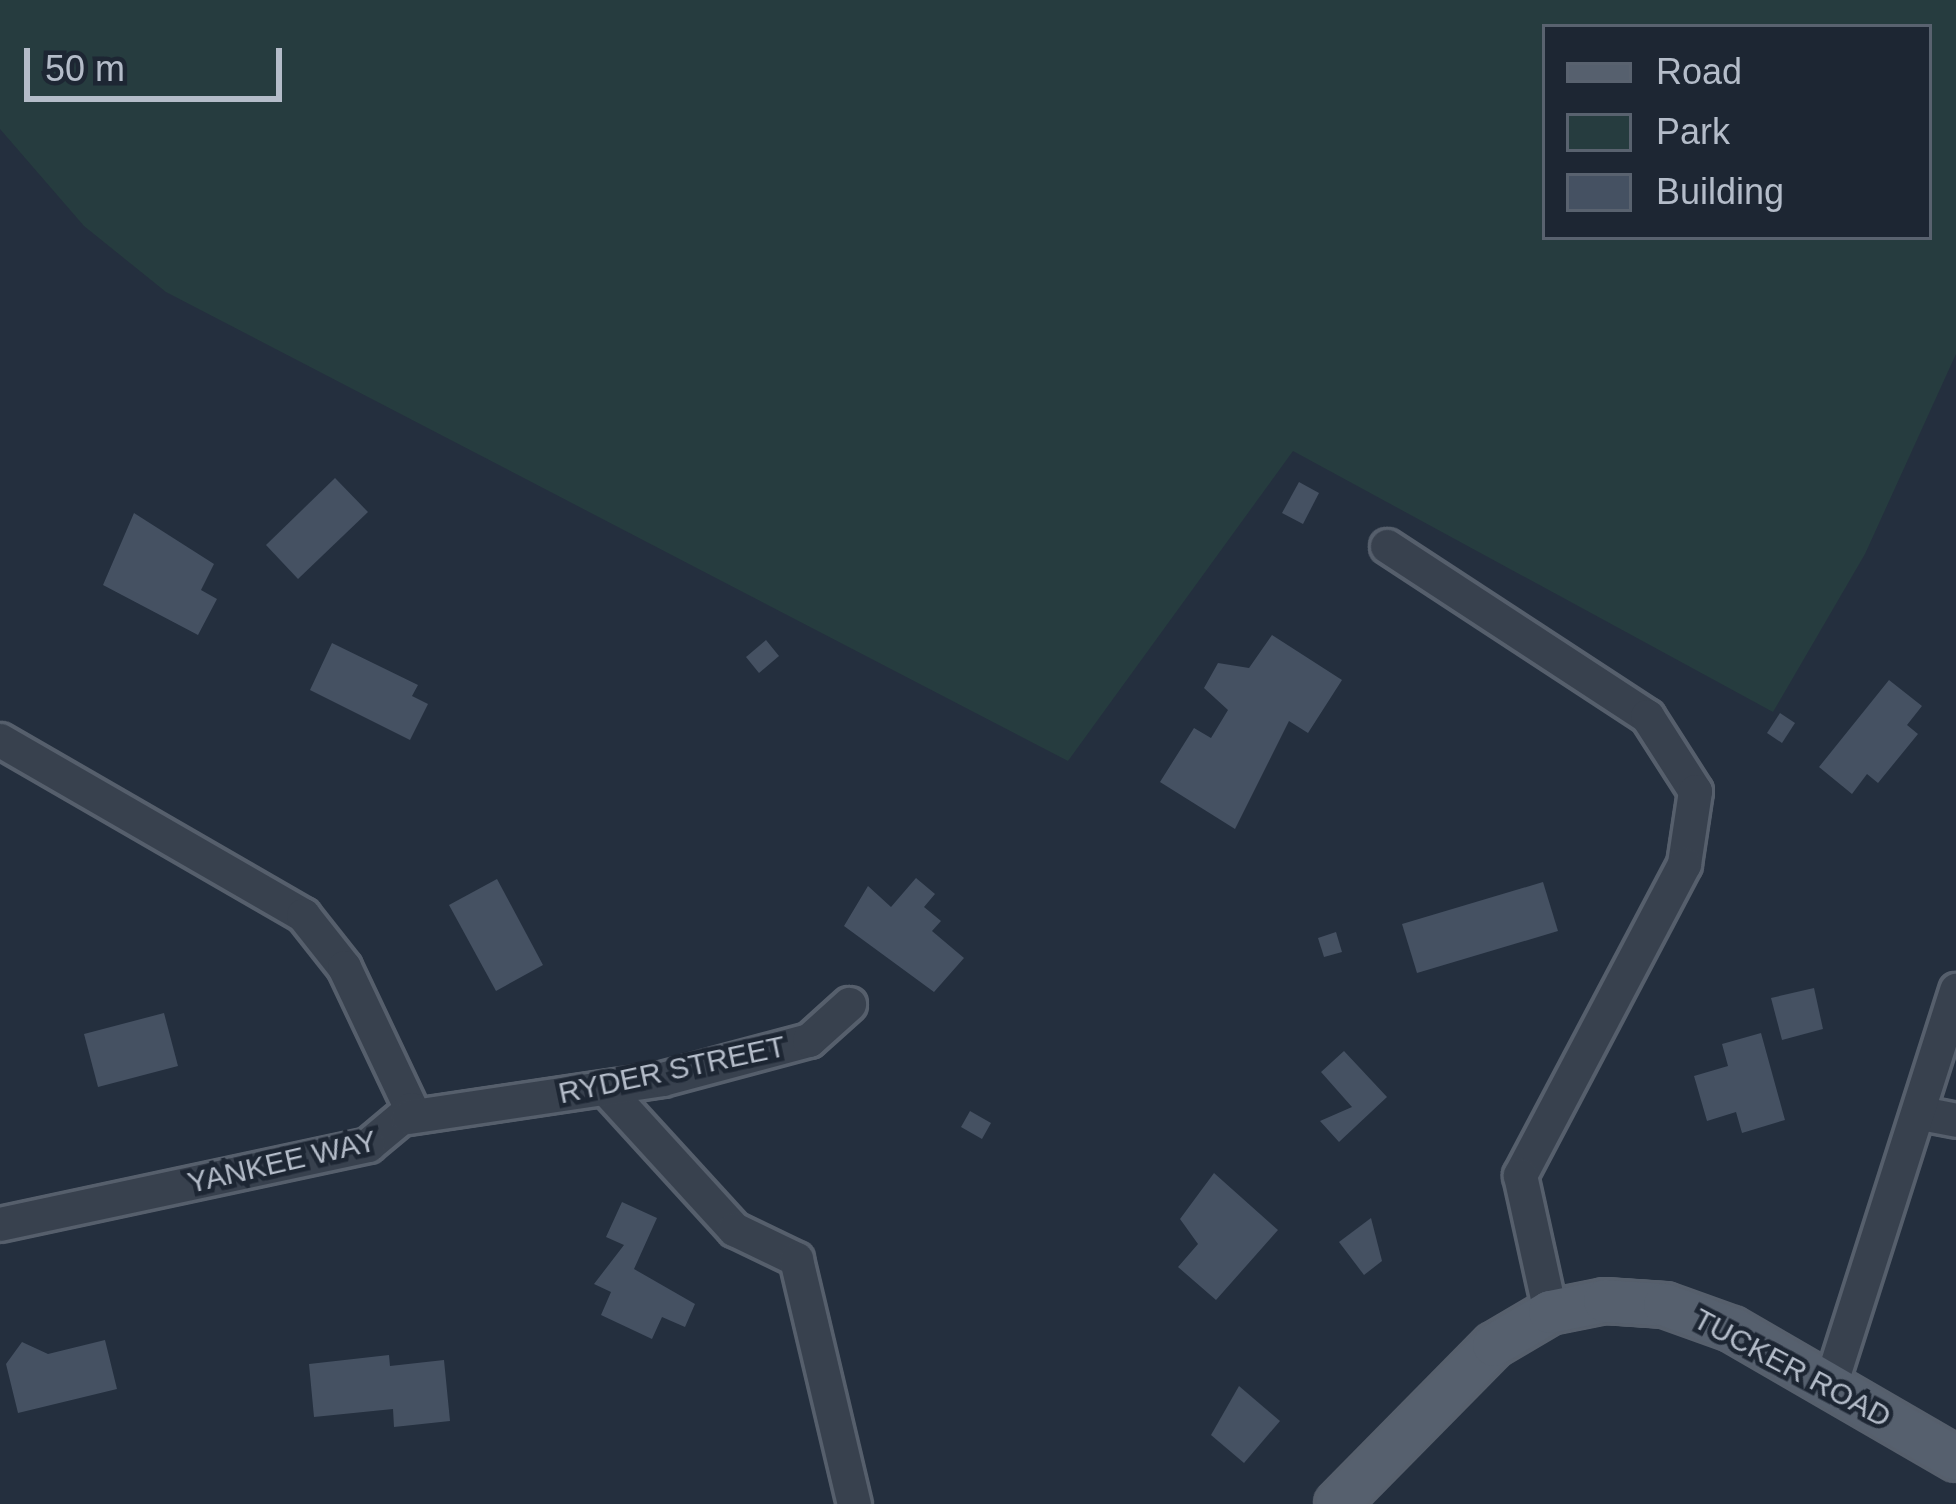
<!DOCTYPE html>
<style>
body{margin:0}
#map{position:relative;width:1956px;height:1504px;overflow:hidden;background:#242f3e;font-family:Helvetica,sans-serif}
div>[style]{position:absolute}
.green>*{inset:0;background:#263c3f}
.building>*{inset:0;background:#455162}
.roads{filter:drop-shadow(3px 0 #565f6c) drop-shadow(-3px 0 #565f6c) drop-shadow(0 3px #565f6c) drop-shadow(0 -3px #565f6c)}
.minor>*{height:33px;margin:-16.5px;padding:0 16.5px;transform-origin:16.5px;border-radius:16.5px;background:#38414e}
.major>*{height:42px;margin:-21px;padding:0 21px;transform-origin:21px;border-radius:21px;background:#56606e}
span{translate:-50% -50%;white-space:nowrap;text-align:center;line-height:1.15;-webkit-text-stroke:9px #1d2633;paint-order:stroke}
.street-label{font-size:30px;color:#b4bcc9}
.legend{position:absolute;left:1542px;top:24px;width:390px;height:216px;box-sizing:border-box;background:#1d2633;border:3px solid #59626f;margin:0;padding:15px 21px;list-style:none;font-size:36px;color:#b4bcc9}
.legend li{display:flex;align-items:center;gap:24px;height:60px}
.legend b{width:60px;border:3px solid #59626f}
.scale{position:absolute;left:24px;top:48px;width:258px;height:54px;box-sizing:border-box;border:6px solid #b4bcc9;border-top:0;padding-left:15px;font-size:36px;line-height:42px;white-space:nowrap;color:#b4bcc9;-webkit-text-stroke:9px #1d2633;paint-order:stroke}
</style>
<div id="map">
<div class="green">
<i style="clip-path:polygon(evenodd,0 0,1956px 0,1956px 354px,1865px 554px,1773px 712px,1293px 451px,1068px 761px,166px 292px,84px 226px,0 129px,0 0,1545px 27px,1929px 27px,1929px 237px,1545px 237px,1545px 27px)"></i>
</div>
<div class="building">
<i style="clip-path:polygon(335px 478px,368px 512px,298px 579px,266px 545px)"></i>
<i style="clip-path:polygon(1299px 482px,1319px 493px,1303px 524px,1282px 513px)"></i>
<i style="clip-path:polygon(134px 513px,214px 564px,201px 590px,217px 599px,198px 635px,103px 585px)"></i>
<i style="clip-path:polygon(1272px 635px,1342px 680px,1308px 733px,1289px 721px,1235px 829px,1160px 782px,1194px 728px,1211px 738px,1228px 710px,1204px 688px,1218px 663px,1249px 668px)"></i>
<i style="clip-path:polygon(766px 640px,779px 656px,759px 673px,746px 657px)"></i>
<i style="clip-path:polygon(332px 643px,418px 685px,412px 696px,428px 704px,410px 740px,310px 690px)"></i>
<i style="clip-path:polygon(1889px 680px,1922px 706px,1907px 725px,1918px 734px,1878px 783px,1867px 774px,1852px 794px,1819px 767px)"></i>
<i style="clip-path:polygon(1780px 713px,1795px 723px,1782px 743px,1767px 733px)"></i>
<i style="clip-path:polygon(916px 878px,935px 894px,924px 907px,941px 921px,932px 931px,964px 958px,934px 992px,844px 926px,868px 886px,891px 907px)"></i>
<i style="clip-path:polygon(497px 879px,543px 965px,496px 991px,449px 905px)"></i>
<i style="clip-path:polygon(1543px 882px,1558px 931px,1417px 973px,1402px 924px)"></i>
<i style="clip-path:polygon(1336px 932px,1342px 952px,1324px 957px,1318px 938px)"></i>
<i style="clip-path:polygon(1814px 988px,1823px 1029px,1782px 1040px,1771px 998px)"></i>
<i style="clip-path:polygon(164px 1013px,178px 1066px,98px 1087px,84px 1034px)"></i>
<i style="clip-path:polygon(1761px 1033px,1785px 1120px,1742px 1133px,1736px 1112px,1707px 1121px,1694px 1076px,1728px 1066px,1722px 1044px)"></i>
<i style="clip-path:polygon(1344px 1051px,1387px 1097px,1339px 1142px,1320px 1121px,1352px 1107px,1321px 1072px)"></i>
<i style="clip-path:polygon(970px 1111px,991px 1123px,982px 1139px,961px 1127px)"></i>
<i style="clip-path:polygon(1214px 1173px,1278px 1230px,1216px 1300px,1178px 1267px,1198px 1244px,1180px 1219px)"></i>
<i style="clip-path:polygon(622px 1202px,657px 1218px,634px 1269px,695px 1304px,685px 1327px,662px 1317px,652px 1339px,601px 1315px,611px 1292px,594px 1284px,624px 1245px,606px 1237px)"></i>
<i style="clip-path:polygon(1371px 1218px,1382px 1261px,1364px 1275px,1339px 1242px)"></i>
<i style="clip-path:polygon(105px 1340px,117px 1389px,18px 1413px,6px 1364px,22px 1342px,48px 1354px)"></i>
<i style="clip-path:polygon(389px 1355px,390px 1366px,444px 1360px,450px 1421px,394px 1427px,393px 1409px,314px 1417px,309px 1364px)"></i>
<i style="clip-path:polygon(1239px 1386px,1280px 1421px,1244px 1463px,1211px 1435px)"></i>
</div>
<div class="roads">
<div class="minor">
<i style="left:1387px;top:546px;width:311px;rotate:33.2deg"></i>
<i style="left:1647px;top:716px;width:89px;rotate:57.4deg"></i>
<i style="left:1695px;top:791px;width:74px;rotate:98.6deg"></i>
<i style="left:1684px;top:864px;width:352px;rotate:117.8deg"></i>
<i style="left:1520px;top:1175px;width:140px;rotate:77.6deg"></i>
<i style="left:0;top:740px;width:350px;rotate:30deg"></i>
<i style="left:303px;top:915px;width:66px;rotate:51.7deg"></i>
<i style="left:344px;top:967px;width:157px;rotate:64.7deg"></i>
<i style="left:411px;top:1109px;width:56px;rotate:140.1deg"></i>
<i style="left:368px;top:1145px;width:376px;rotate:167.9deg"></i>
<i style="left:606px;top:1089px;width:190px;rotate:47.6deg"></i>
<i style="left:734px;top:1229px;width:69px;rotate:25.8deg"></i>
<i style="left:796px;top:1259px;width:252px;rotate:76.7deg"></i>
<i style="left:1921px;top:1113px;width:36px;rotate:11deg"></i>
<i style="left:408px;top:1117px;width:257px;rotate:-8.5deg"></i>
<i style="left:662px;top:1079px;width:152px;rotate:-14.9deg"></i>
<i style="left:809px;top:1040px;width:54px;rotate:-42deg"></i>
<i style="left:1830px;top:1385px;width:415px;rotate:-72.3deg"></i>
</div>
<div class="major">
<i style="left:1337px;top:1504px;width:223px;rotate:-45.4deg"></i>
<i style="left:1494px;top:1345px;width:65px;rotate:-30.5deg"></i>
<i style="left:1550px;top:1312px;width:56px;rotate:-11.3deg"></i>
<i style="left:1605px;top:1301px;width:60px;rotate:3.8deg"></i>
<i style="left:1665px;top:1305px;width:71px;rotate:19.7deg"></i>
<i style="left:1732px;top:1329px;width:259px;rotate:30.1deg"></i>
</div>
</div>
<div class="street-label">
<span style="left:672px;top:1070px;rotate:-12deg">RYDER STREET</span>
<span style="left:282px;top:1162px;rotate:-13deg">YANKEE WAY</span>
<span style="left:1792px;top:1368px;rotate:28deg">TUCKER ROAD</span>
</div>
<ul class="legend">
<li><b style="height:15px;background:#56606e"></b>Road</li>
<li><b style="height:33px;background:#263c3f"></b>Park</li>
<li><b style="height:33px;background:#455162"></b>Building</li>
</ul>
<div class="scale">50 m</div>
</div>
